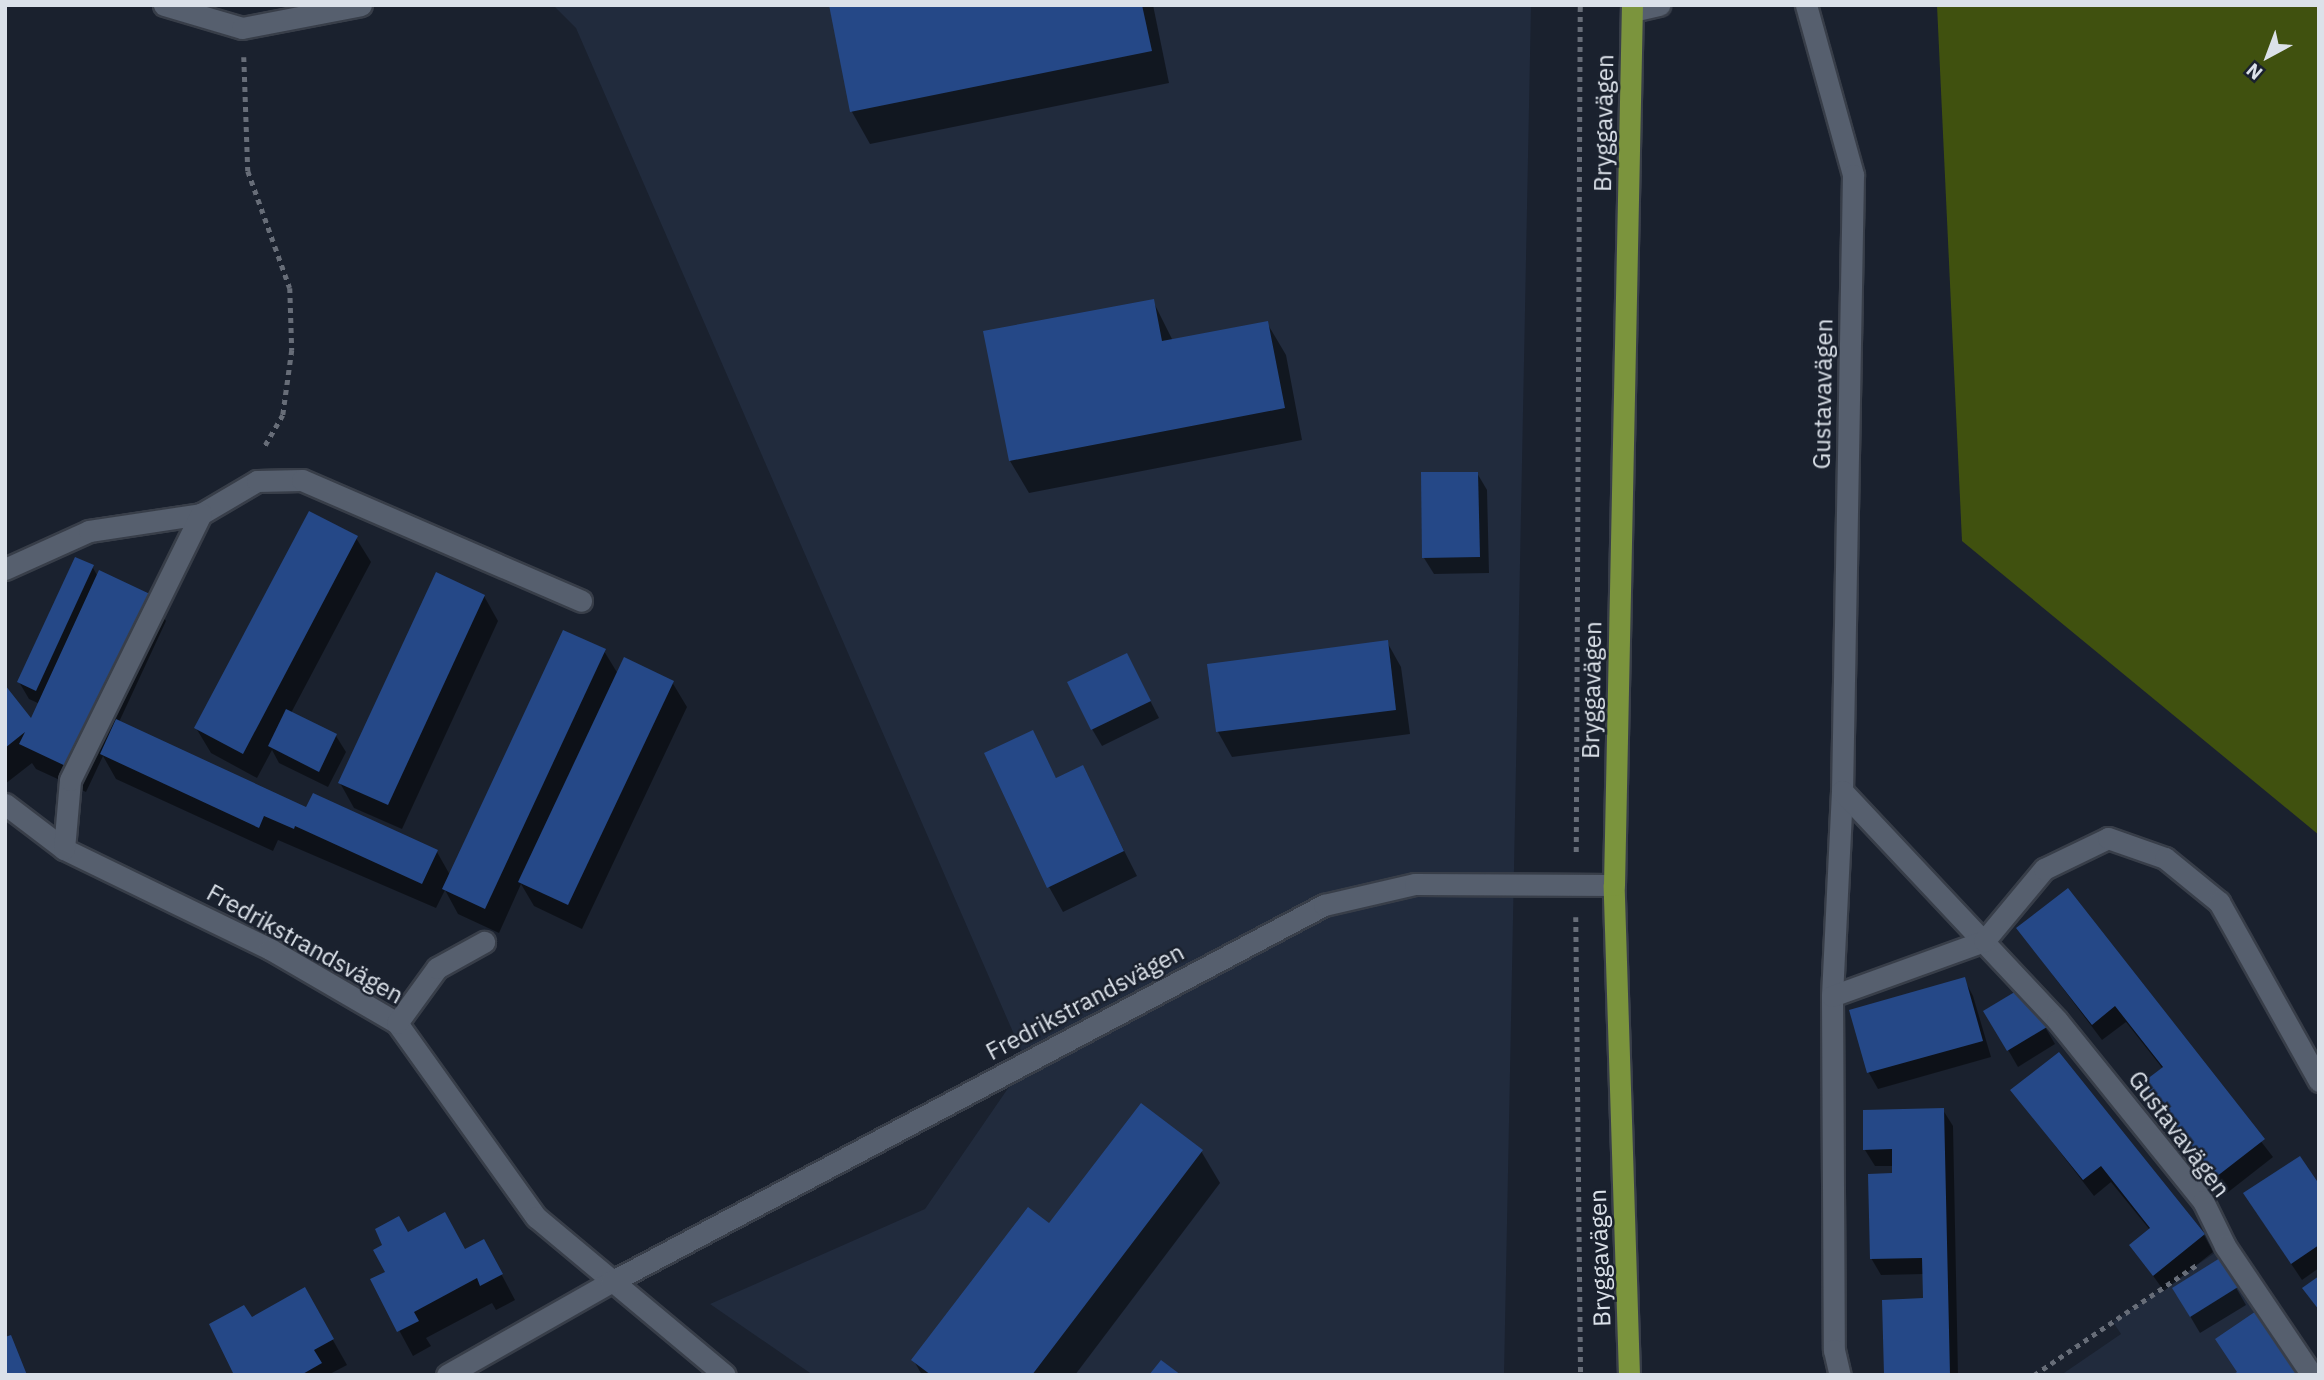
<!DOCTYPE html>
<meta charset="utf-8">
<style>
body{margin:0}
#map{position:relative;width:2324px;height:1380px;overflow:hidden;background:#1a212e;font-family:"IBM Plex Sans",sans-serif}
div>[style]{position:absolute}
.built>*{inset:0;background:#212b3d}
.forest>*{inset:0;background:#40510f}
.shadow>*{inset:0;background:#0007}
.building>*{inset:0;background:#254887}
.path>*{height:4.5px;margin-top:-2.25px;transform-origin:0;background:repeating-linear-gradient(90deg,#676d78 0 5px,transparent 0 10px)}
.roads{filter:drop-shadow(2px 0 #383e49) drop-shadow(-2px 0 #383e49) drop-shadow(0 2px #383e49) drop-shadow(0 -2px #383e49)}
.minor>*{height:21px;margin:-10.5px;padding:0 10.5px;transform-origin:10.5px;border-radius:10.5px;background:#565f6e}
.major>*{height:21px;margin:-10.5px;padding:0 10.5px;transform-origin:10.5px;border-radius:10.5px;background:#7b943d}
span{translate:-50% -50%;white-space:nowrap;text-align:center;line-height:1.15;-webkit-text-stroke:5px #1a212e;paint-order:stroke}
.street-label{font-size:24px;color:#dbe1e9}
.frame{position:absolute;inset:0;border:7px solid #dbe1e9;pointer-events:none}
.north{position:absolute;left:2233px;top:21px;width:70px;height:70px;-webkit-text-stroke:5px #1a212e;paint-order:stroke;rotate:221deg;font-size:19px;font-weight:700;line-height:28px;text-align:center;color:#dbe1e9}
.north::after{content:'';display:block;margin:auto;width:24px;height:32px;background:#dbe1e9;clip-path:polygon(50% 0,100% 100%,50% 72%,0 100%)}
</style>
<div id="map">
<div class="built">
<i style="clip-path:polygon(553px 5px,1531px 5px,1504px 1375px,813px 1375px,710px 1304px,925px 1209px,1026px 1062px,576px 28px)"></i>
<i style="clip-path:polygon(2225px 1246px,2312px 1375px,2061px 1375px,2121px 1334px,2113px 1322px)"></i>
</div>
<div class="forest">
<i style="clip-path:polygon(1937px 5px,2319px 5px,2319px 835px,1962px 541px)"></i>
</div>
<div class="shadow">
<i style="clip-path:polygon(830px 5px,1153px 5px,1169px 83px,870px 144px,852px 112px)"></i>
<i style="clip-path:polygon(1153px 301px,1173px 341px,1267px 323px,1286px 355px,1302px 440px,1029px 493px,1010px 461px)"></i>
<i style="clip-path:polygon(1477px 473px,1487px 490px,1489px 573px,1434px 574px,1424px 558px)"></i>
<i style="clip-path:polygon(356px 538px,371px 562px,291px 713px,336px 736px,346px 752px,328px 787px,279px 763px,272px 750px,257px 778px,211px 753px,196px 728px)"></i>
<i style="clip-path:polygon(92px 566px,98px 577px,151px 596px,166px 621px,119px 722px,307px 809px,437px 852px,450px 875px,604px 651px,618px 674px,672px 682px,687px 707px,582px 929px,534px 906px,521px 884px,499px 933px,458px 914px,445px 890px,436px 908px,278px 840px,273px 851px,116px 779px,103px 756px,86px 792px,36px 769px,32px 763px,5px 784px,5px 688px,32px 721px,40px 704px,29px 699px,19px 682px)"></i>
<i style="clip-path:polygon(484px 596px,498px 621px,402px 829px,354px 808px,340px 783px)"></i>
<i style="clip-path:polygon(1387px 642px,1401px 667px,1410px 734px,1232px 757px,1218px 732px,1209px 665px)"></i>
<i style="clip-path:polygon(1127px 655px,1159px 718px,1102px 746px,1092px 729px)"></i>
<i style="clip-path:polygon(1032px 732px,1057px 780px,1082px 768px,1137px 876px,1063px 912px,1049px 887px)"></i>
<i style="clip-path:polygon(2068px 891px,2273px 1157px,2227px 1193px,2145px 1084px,2163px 1069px,2126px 1022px,2102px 1040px,2018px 929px)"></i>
<i style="clip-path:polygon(1964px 979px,1973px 996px,1991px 1057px,1878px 1089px,1869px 1073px,1851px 1011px)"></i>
<i style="clip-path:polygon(2023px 990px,2055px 1044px,2018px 1067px,1986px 1012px)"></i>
<i style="clip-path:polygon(2013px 1091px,2204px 1235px,2213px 1252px,2164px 1291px,2131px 1245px,2150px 1230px,2111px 1182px,2094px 1196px)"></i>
<i style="clip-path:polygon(1943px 1110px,1953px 1126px,1958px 1375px,1885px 1375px,1924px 1300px,1924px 1274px,1881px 1275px,1871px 1258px,1894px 1166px,1875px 1166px,1865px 1150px)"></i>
<i style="clip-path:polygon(1201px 1151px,1220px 1183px,1075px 1375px,922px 1375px,914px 1361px,1050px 1225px)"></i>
<i style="clip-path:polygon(2319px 1187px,2319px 1268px,2302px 1280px,2255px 1210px)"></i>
<i style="clip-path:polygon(407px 1234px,465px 1250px,497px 1266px,515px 1300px,496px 1310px,492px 1303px,426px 1338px,431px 1346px,413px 1356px,372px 1280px,387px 1272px)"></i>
<i style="clip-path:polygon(2220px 1260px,2246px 1305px,2200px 1333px,2174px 1289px)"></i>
<i style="clip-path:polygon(304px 1289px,347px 1365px,328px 1375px,238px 1375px,251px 1319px)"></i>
</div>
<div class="building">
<i style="clip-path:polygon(829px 5px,1142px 5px,1152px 51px,850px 112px)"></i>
<i style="clip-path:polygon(1154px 299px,1162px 341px,1268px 321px,1285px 408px,1009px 461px,983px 331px)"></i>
<i style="clip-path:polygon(1421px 472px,1478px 472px,1480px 557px,1422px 558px)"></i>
<i style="clip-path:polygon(309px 511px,358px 536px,243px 754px,194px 728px)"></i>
<i style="clip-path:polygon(75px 557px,94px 565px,36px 691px,17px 682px)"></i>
<i style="clip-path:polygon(99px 570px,152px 595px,72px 769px,19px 744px,25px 732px,5px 748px,5px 685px,31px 718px)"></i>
<i style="clip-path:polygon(436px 572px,485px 595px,388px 805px,338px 783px)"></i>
<i style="clip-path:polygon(563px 630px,606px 649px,485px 909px,442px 889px)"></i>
<i style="clip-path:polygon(1388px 640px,1396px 710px,1216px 732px,1207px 664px)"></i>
<i style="clip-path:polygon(1127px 653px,1151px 701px,1091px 730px,1067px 682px)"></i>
<i style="clip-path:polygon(624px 657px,674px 681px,568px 905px,518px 882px)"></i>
<i style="clip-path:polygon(286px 709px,337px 734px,319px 772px,268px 746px)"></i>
<i style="clip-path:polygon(116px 719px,306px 807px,313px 793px,438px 850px,422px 884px,295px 826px,294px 829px,264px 816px,259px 828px,100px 754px)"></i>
<i style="clip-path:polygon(1033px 730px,1056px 778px,1083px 765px,1124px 851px,1047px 888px,984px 753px)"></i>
<i style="clip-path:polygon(2068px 888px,2265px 1139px,2216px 1177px,2142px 1083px,2163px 1067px,2115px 1006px,2092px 1025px,2016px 928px)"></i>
<i style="clip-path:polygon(1965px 977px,1983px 1041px,1867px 1073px,1849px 1010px)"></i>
<i style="clip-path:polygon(2023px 987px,2047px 1027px,2007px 1051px,1983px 1011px)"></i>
<i style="clip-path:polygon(2059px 1052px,2205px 1234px,2153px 1276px,2129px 1245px,2150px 1228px,2101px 1166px,2083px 1180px,2010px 1090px)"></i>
<i style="clip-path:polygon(1141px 1103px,1203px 1150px,1032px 1375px,931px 1375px,911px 1360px,1028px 1207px,1049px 1223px)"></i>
<i style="clip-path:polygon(1944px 1108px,1950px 1375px,1884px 1375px,1882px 1300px,1923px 1298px,1922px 1258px,1870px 1259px,1868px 1174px,1892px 1173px,1892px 1149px,1863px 1150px,1863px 1110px)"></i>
<i style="clip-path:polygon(2300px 1156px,2319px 1184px,2319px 1245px,2291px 1264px,2243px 1193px)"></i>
<i style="clip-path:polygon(445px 1212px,465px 1249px,484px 1239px,503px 1274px,480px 1286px,477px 1278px,414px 1312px,419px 1321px,397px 1332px,370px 1279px,385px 1272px,373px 1250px,382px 1245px,375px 1229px,399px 1216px,408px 1232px)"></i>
<i style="clip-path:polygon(2220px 1258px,2238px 1287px,2190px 1317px,2172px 1288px)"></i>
<i style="clip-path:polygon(2319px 1276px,2319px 1310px,2302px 1288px)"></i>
<i style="clip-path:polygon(305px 1287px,334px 1339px,314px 1350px,322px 1363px,301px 1375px,234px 1375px,209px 1324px,244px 1305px,252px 1317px)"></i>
<i style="clip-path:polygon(2265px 1305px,2312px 1375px,2232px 1375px,2237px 1372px,2215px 1339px)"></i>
<i style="clip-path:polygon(11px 1335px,27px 1375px,5px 1375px,5px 1337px)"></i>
<i style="clip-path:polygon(1161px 1360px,1181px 1375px,1149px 1375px)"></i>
</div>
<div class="path">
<i style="left:244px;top:57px;width:114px;rotate:88deg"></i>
<i style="left:248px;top:171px;width:124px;rotate:70.3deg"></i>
<i style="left:290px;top:288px;width:62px;rotate:88.2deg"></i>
<i style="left:292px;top:350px;width:66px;rotate:97.9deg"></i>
<i style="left:283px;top:415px;width:38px;rotate:120deg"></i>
<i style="left:1576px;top:852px;width:847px;rotate:-89.73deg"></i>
<i style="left:1576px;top:917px;width:458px;rotate:89.4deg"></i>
<i style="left:2034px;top:1375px;width:198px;rotate:-34.1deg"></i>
</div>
<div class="roads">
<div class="minor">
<i style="left:164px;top:5px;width:81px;rotate:16.4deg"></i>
<i style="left:242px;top:28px;width:121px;rotate:-10.9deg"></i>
<i style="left:1806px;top:5px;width:176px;rotate:74.5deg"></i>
<i style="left:1853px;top:175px;width:616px;rotate:91.02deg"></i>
<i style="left:1842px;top:791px;width:205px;rotate:92.8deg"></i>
<i style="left:1832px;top:996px;width:354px;rotate:89.7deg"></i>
<i style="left:1834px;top:1350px;width:26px;rotate:77deg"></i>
<i style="left:1633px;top:11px;width:27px;rotate:-13deg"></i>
<i style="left:5px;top:569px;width:92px;rotate:-24.3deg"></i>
<i style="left:89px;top:531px;width:113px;rotate:-8.6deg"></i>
<i style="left:201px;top:514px;width:65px;rotate:-30.5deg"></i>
<i style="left:257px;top:481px;width:45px;rotate:-1.3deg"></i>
<i style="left:302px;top:480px;width:304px;rotate:23.4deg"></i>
<i style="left:1842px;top:791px;width:314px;rotate:46.8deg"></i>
<i style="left:2057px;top:1020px;width:233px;rotate:51.1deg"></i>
<i style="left:2203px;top:1201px;width:50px;rotate:63.9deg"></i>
<i style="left:2225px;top:1246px;width:156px;rotate:56deg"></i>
<i style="left:5px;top:804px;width:74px;rotate:37.3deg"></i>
<i style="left:64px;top:849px;width:229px;rotate:25.9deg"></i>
<i style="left:270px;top:949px;width:147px;rotate:30.2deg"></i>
<i style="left:397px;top:1023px;width:239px;rotate:54.4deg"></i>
<i style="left:536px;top:1217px;width:246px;rotate:39.9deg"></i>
<i style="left:64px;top:849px;width:69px;rotate:-85deg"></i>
<i style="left:70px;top:780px;width:297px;rotate:-63.8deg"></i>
<i style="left:1832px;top:996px;width:162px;rotate:-19.9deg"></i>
<i style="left:1984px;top:941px;width:94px;rotate:-50.2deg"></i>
<i style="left:2044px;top:869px;width:71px;rotate:-25.8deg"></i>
<i style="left:2108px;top:838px;width:60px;rotate:19.3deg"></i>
<i style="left:2165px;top:858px;width:70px;rotate:39.2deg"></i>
<i style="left:2219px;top:902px;width:205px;rotate:60.8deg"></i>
<i style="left:397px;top:1023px;width:68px;rotate:-54deg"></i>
<i style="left:437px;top:968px;width:54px;rotate:-29deg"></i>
<i style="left:447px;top:1375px;width:189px;rotate:-29.6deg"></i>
<i style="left:611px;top:1282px;width:807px;rotate:-27.87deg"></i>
<i style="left:1324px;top:905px;width:93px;rotate:-13deg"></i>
<i style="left:1415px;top:884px;width:199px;rotate:0.3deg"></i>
</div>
<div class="major">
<i style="left:1629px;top:1375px;width:490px;rotate:-91.8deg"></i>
<i style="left:1614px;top:885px;width:880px;rotate:-88.83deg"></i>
</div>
</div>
<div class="street-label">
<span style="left:1604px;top:123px;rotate:-89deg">Bryggavägen</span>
<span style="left:1823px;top:394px;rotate:-89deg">Gustavavägen</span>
<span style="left:1592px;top:690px;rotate:-89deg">Bryggavägen</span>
<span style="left:305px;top:944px;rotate:29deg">Fredrikstrandsvägen</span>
<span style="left:1085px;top:1002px;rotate:-28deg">Fredrikstrandsvägen</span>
<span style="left:2179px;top:1134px;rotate:53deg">Gustavavägen</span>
<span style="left:1600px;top:1258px;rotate:-92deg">Bryggavägen</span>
</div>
<div class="frame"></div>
<div class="north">N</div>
</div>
